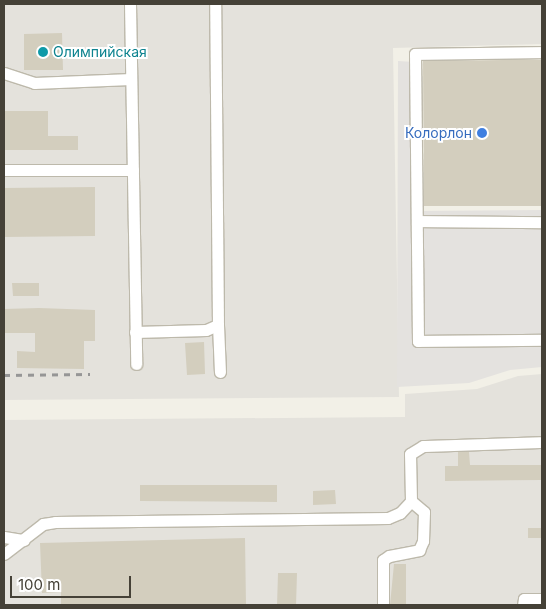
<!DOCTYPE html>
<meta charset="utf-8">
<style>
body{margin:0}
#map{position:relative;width:546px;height:609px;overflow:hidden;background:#f2f0e7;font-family:Inter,sans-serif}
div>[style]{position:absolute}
.industrial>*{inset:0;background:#e4e2dc}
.parking>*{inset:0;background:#e4e2df}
.building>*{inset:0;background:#d3cebe}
.roads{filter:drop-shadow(1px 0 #bdb9ab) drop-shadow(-1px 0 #bdb9ab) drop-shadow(0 1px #bdb9ab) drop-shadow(0 -1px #bdb9ab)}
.minor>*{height:11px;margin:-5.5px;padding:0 5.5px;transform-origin:5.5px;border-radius:5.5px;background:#fff}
.rail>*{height:2.5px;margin-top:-1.25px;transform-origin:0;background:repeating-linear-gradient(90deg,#969696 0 6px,transparent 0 12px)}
.dots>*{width:14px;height:14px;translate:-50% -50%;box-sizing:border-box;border:2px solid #fff;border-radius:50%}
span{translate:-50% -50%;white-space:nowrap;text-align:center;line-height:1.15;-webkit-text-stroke:4px #fff;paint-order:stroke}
.culture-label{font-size:14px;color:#0d838f}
.left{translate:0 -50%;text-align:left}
.shop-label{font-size:14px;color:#366cbe}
.right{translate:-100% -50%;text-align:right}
.frame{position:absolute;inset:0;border:5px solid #454137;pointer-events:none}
.scale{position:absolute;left:10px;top:576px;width:121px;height:22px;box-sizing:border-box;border:2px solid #454137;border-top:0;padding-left:6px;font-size:15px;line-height:18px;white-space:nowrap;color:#454137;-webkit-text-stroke:4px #fff;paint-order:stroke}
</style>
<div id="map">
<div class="industrial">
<i style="clip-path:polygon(4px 4px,542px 4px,542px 44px,393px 48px,399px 397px,4px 400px)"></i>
<i style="clip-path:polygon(542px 374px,542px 605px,4px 605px,4px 420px,405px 417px,405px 394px,477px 389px,518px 376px)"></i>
</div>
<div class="parking">
<i style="clip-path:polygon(398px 61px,414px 62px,416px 211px,542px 210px,542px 367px,510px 370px,469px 383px,397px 387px)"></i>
</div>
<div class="building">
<i style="clip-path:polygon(62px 33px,63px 70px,24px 70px,24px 34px)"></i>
<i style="clip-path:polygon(503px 60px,542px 60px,542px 206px,424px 206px,423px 61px)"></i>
<i style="clip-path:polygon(4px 111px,48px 111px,48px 136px,78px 136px,78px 150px,4px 150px)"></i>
<i style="clip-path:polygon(95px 187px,95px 236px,4px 237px,4px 188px)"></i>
<i style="clip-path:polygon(12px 283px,39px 283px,39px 296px,13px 296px)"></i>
<i style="clip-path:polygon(39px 308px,95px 310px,95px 341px,84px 341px,84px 369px,17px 368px,17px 351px,35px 352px,35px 333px,4px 333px,4px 309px)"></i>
<i style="clip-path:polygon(204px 342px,205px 374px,187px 375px,185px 343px)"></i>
<i style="clip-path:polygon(458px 452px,469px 452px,470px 465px,542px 465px,542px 480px,445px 481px,445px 466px,458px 466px)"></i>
<i style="clip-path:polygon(140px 485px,277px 485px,277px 502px,140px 501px)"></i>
<i style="clip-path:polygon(335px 490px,336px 504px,313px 505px,313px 491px)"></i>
<i style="clip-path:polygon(528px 528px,542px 528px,542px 538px,528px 538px)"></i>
<i style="clip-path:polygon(245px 538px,246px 605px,61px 605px,61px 592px,42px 593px,40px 543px)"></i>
<i style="clip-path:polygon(394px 564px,406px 564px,406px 605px,390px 605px)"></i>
<i style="clip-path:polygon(278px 573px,297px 573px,296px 605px,277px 605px)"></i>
</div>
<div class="roads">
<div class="minor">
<i style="left:130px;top:4px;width:360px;rotate:89deg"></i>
<i style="left:542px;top:52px;width:127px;rotate:179.1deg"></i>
<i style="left:415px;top:54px;width:287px;rotate:89.4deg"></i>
<i style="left:418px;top:341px;width:124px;rotate:-0.5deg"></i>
<i style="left:4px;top:73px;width:32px;rotate:18deg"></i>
<i style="left:34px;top:83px;width:97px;rotate:-2.4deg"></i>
<i style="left:4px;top:170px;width:129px"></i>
<i style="left:417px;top:221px;width:125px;rotate:0.5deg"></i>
<i style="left:218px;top:325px;width:47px;rotate:87.6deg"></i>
<i style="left:135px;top:332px;width:71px;rotate:-1.6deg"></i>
<i style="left:206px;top:330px;width:13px;rotate:-23deg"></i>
<i style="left:218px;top:325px;width:321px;rotate:-90.5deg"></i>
<i style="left:4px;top:537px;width:20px;rotate:9deg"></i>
<i style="left:4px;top:554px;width:49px;rotate:-37.6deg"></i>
<i style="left:43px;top:524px;width:12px;rotate:-9deg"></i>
<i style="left:55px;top:522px;width:333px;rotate:-0.7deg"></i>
<i style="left:388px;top:518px;width:13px;rotate:-23deg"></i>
<i style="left:400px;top:513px;width:16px;rotate:-47deg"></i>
<i style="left:383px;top:605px;width:45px;rotate:-90deg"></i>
<i style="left:383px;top:560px;width:7px;rotate:-34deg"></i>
<i style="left:389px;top:556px;width:31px;rotate:-11deg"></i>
<i style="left:419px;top:550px;width:10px;rotate:-66deg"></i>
<i style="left:423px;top:541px;width:29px;rotate:-88deg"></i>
<i style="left:424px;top:512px;width:17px;rotate:-140deg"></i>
<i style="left:411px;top:501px;width:47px;rotate:-91.2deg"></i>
<i style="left:410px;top:454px;width:15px;rotate:-32deg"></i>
<i style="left:423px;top:446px;width:119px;rotate:-1.9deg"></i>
<i style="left:523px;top:605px;width:6px;rotate:-81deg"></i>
<i style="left:524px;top:599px;width:18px"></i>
</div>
</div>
<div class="rail">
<i style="left:4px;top:375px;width:86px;rotate:-0.7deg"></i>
</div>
<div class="dots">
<i style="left:43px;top:52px;background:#0f9aa8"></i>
<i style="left:482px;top:133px;background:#3f7fe0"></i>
</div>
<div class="culture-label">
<span class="left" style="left:53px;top:52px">Олимпийская</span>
</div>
<div class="shop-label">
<span class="right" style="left:472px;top:133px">Колорлон</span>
</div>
<div class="frame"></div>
<div class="scale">100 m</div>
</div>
